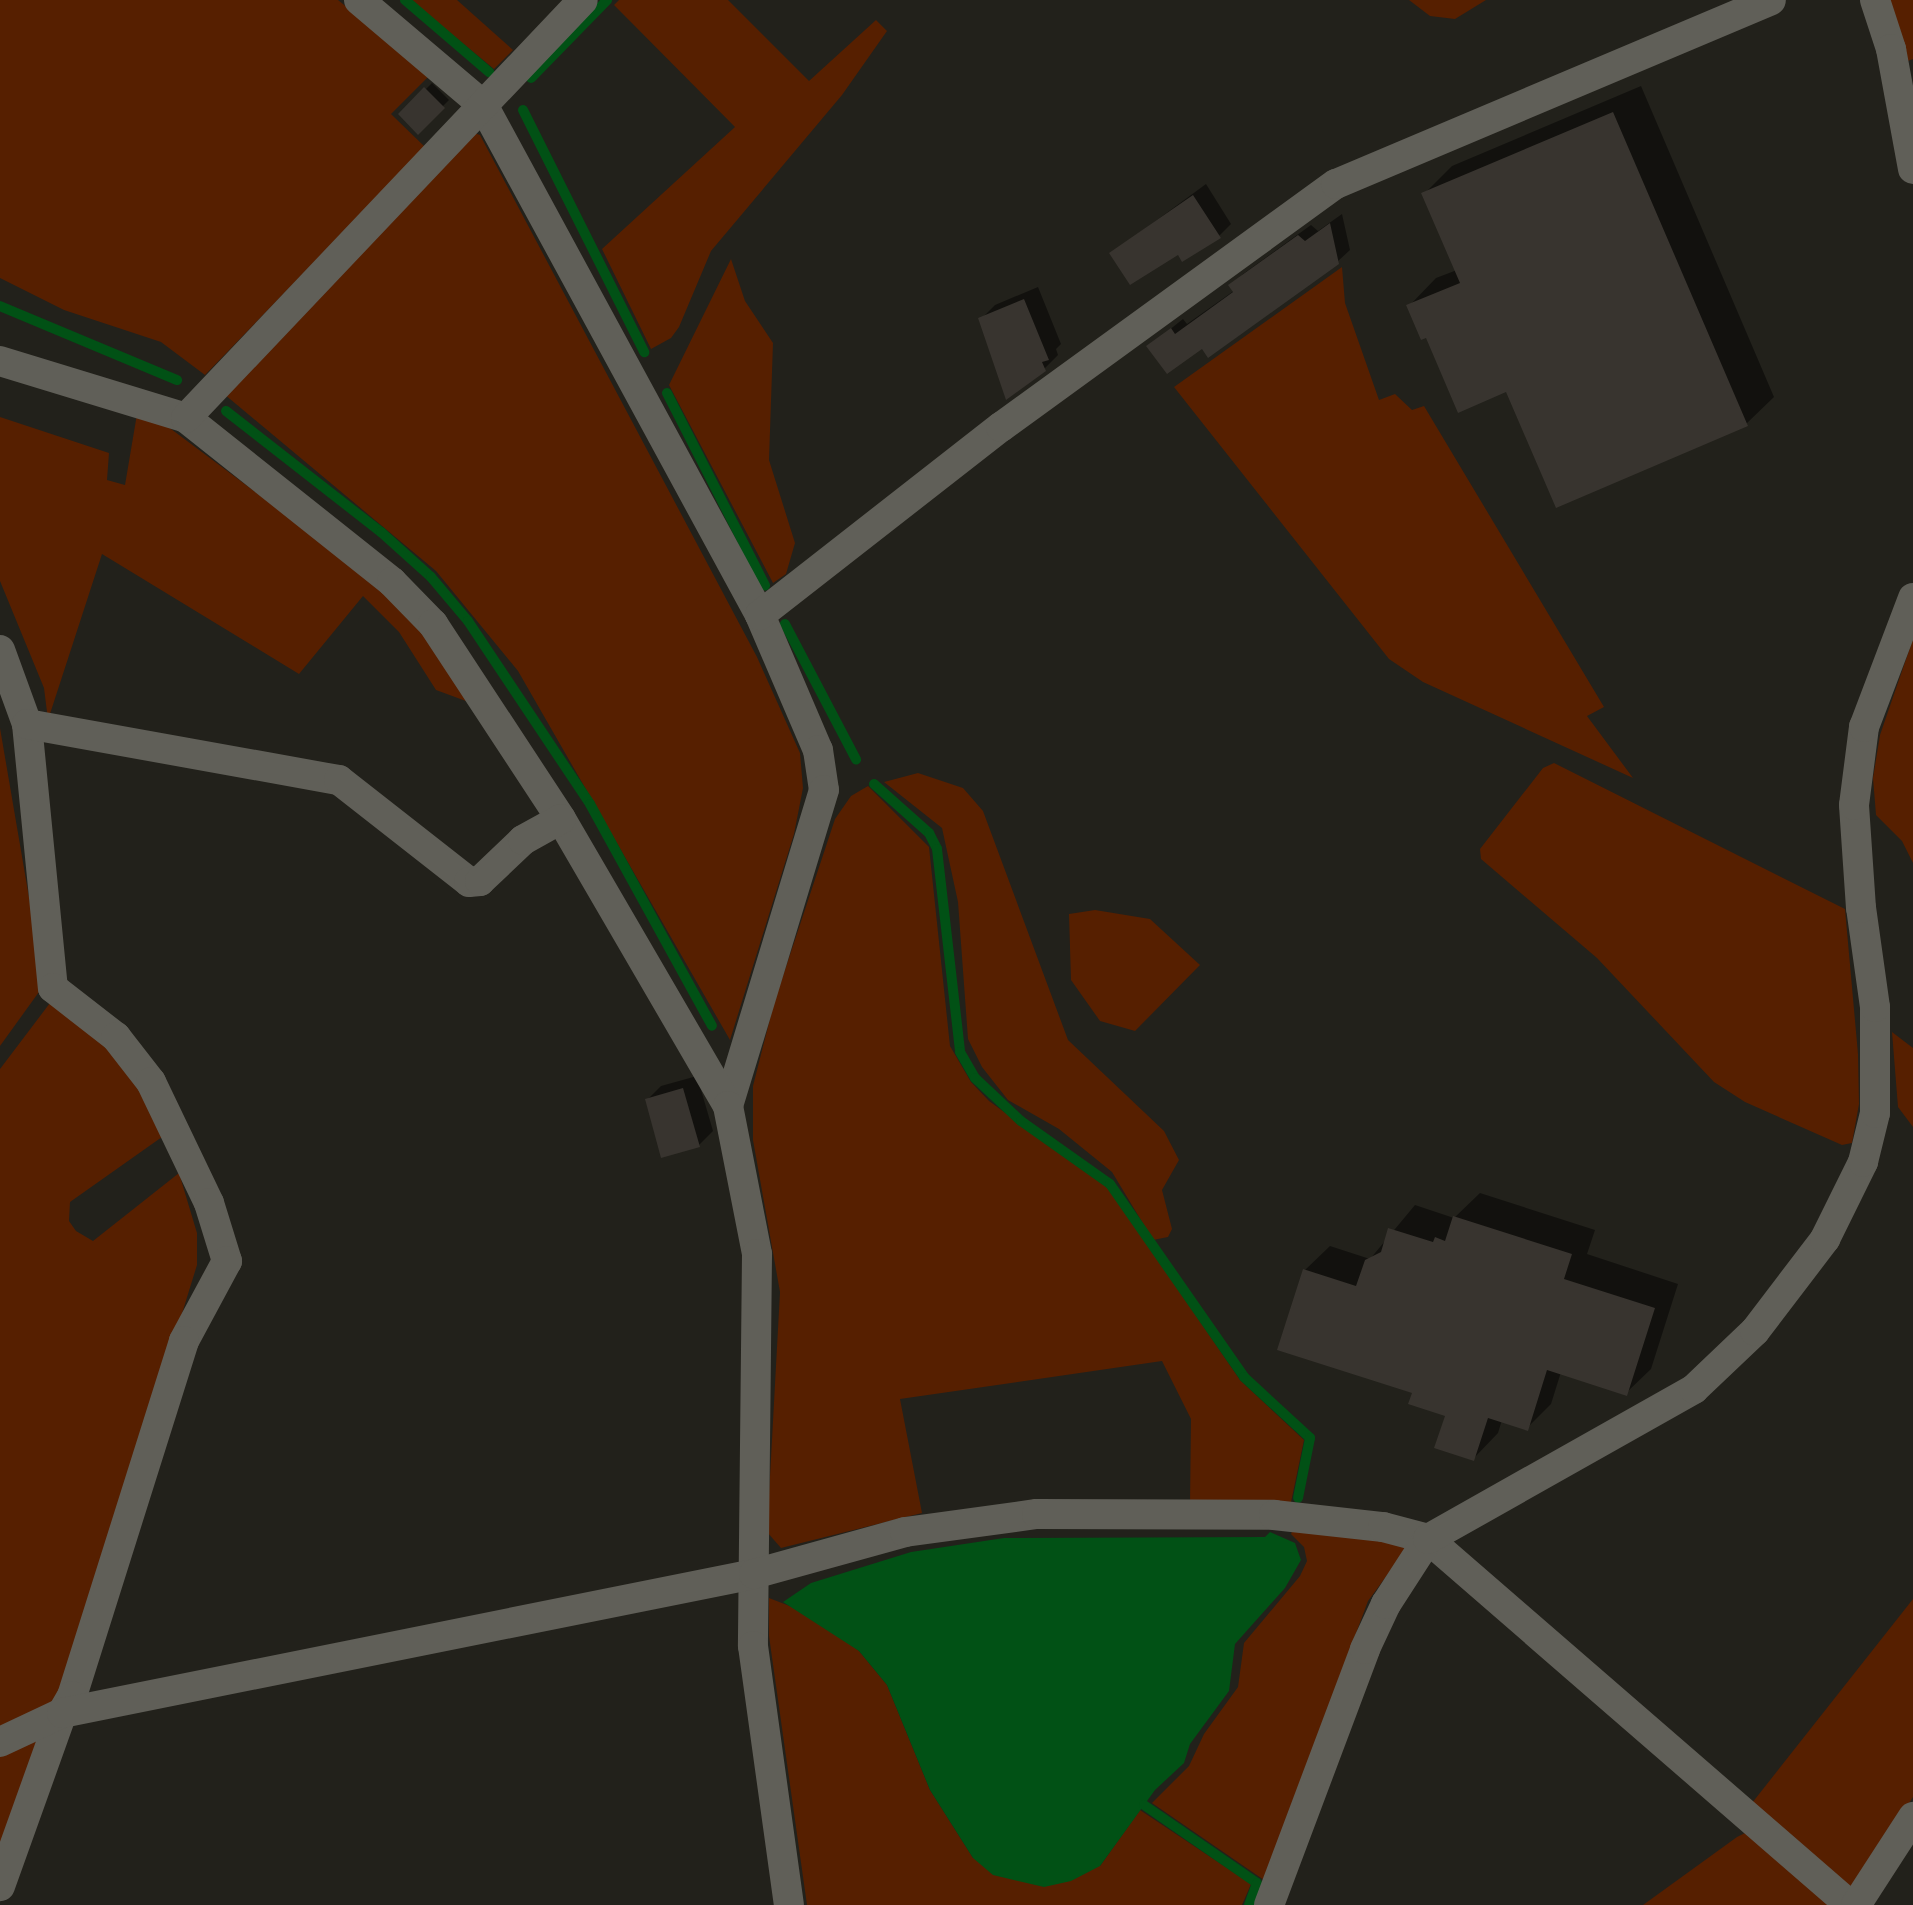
<!DOCTYPE html>
<style>
body{margin:0}
#map{position:relative;width:1913px;height:1905px;overflow:hidden;background:#22211b;font-family:Inter,sans-serif}
div>[style]{position:absolute}
.green>*{inset:0;background:#561f00}
.water>*{inset:0;background:#015115}
.shadow>*{inset:0;background:#0007}
.stream>*{height:10px;margin:-5px;padding:0 5px;transform-origin:5px;border-radius:5px;background:#015115}
.building>*{inset:0;background:#38342f}
.minor>*{height:30px;margin:-15px;padding:0 15px;transform-origin:15px;border-radius:15px;background:#605f58}
span{translate:-50% -50%;white-space:nowrap;text-align:center;line-height:1.15;-webkit-text-stroke:10px #22211b;paint-order:stroke}
</style>
<div id="map">
<div class="green">
<i style="clip-path:polygon(0 0,338px 0,430px 75px,391px 114px,425px 147px,205px 375px,161px 342px,64px 310px,0 278px)"></i>
<i style="clip-path:polygon(410px 0,457px 0,513px 50px,494px 69px)"></i>
<i style="clip-path:polygon(619px 0,728px 0,809px 81px,876px 20px,887px 31px,842px 95px,711px 251px,679px 327px,671px 338px,651px 349px,602px 249px,735px 127px,614px 5px)"></i>
<i style="clip-path:polygon(1409px 0,1486px 0,1455px 19px,1430px 16px)"></i>
<i style="clip-path:polygon(1885px 0,1913px 0,1913px 59px,1905px 62px)"></i>
<i style="clip-path:polygon(471px 132px,480px 135px,757px 657px,800px 753px,803px 788px,794px 834px,730px 1040px,518px 671px,436px 571px,224px 394px)"></i>
<i style="clip-path:polygon(731px 259px,745px 301px,773px 343px,769px 460px,795px 543px,786px 574px,773px 583px,669px 385px)"></i>
<i style="clip-path:polygon(1342px 267px,1345px 303px,1379px 400px,1395px 394px,1412px 410px,1424px 406px,1604px 707px,1587px 716px,1633px 778px,1423px 682px,1389px 659px,1174px 387px)"></i>
<i style="clip-path:polygon(137px 414px,163px 423px,349px 562px,432px 639px,474px 704px,436px 690px,399px 632px,363px 596px,299px 674px,102px 554px,48px 720px,44px 688px,0 581px,0 417px,109px 453px,107px 480px,125px 485px)"></i>
<i style="clip-path:polygon(1913px 639px,1913px 863px,1902px 841px,1876px 815px,1873px 778px,1880px 735px)"></i>
<i style="clip-path:polygon(0 728px,44px 985px,0 1046px)"></i>
<i style="clip-path:polygon(1554px 763px,1845px 909px,1858px 1054px,1859px 1104px,1852px 1143px,1842px 1145px,1745px 1102px,1714px 1082px,1597px 958px,1481px 859px,1480px 849px,1543px 768px)"></i>
<i style="clip-path:polygon(918px 773px,963px 788px,983px 811px,1068px 1040px,1164px 1131px,1179px 1160px,1162px 1190px,1172px 1229px,1168px 1237px,1153px 1240px,1112px 1172px,1059px 1129px,1008px 1100px,982px 1067px,968px 1039px,958px 902px,942px 828px,884px 782px)"></i>
<i style="clip-path:polygon(868px 786px,929px 847px,950px 1046px,971px 1082px,989px 1101px,1108px 1187px,1240px 1380px,1304px 1440px,1290px 1507px,1190px 1504px,1191px 1419px,1162px 1361px,900px 1399px,922px 1513px,781px 1548px,767px 1532px,780px 1292px,753px 1140px,753px 1086px,774px 1003px,835px 819px,851px 796px)"></i>
<i style="clip-path:polygon(1095px 910px,1150px 919px,1200px 965px,1135px 1031px,1100px 1021px,1071px 980px,1069px 914px)"></i>
<i style="clip-path:polygon(53px 999px,96px 1033px,144px 1096px,162px 1137px,70px 1202px,69px 1221px,76px 1231px,93px 1241px,179px 1173px,197px 1233px,197px 1265px,64px 1695px,0 1734px,0 1069px)"></i>
<i style="clip-path:polygon(1892px 1032px,1913px 1048px,1913px 1127px,1898px 1107px)"></i>
<i style="clip-path:polygon(1294px 1527px,1394px 1540px,1407px 1548px,1368px 1601px,1264px 1880px,1152px 1803px,1189px 1766px,1204px 1734px,1238px 1687px,1244px 1643px,1300px 1576px,1307px 1561px,1304px 1547px,1291px 1534px)"></i>
<i style="clip-path:polygon(769px 1598px,805px 1612px,831px 1629px,859px 1651px,887px 1685px,930px 1790px,973px 1858px,1100px 1866px,1140px 1810px,1251px 1884px,1242px 1905px,807px 1905px,769px 1636px)"></i>
<i style="clip-path:polygon(1913px 1599px,1913px 1797px,1854px 1889px,1846px 1891px,1752px 1803px)"></i>
<i style="clip-path:polygon(41px 1734px,0 1868px,0 1751px)"></i>
<i style="clip-path:polygon(1749px 1831px,1832px 1905px,1643px 1905px,1737px 1837px)"></i>
</div>
<div class="water">
<i style="clip-path:polygon(1270px 1532px,1295px 1543px,1301px 1560px,1285px 1588px,1235px 1644px,1229px 1691px,1190px 1744px,1184px 1763px,1155px 1790px,1100px 1866px,1071px 1881px,1044px 1887px,993px 1875px,973px 1858px,930px 1790px,887px 1685px,859px 1651px,783px 1602px,811px 1583px,911px 1552px,1004px 1538px,1265px 1537px)"></i>
</div>
<div class="shadow">
<i style="clip-path:polygon(432px 83px,449px 100px,418px 131px,401px 114px)"></i>
<i style="clip-path:polygon(1641px 86px,1774px 397px,1746px 424px,1508px 389px,1427px 335px,1409px 306px,1436px 278px,1457px 270px,1424px 194px,1452px 166px)"></i>
<i style="clip-path:polygon(1206px 184px,1231px 224px,1219px 236px,1179px 251px,1112px 253px)"></i>
<i style="clip-path:polygon(1342px 214px,1350px 250px,1337px 262px,1202px 345px,1149px 346px,1183px 319px,1187px 324px,1235px 290px,1231px 286px,1243px 274px,1311px 225px,1318px 231px)"></i>
<i style="clip-path:polygon(1038px 287px,1061px 344px,1056px 349px,1058px 355px,1044px 369px,981px 319px,995px 305px)"></i>
<i style="clip-path:polygon(697px 1076px,713px 1131px,699px 1145px,647px 1100px,661px 1086px)"></i>
<i style="clip-path:polygon(1480px 1193px,1595px 1230px,1587px 1254px,1678px 1284px,1651px 1369px,1626px 1393px,1561px 1372px,1551px 1404px,1527px 1428px,1502px 1420px,1498px 1433px,1474px 1458px,1448px 1414px,1415px 1392px,1305px 1270px,1330px 1246px,1370px 1259px,1415px 1205px,1454px 1218px)"></i>
</div>
<div class="stream">
<i style="left:405px;top:0;width:111px;rotate:40.6deg"></i>
<i style="left:531px;top:78px;width:109px;rotate:-45.7deg"></i>
<i style="left:523px;top:110px;width:271px;rotate:63.4deg"></i>
<i style="left:0;top:306px;width:192px;rotate:22.7deg"></i>
<i style="left:667px;top:393px;width:216px;rotate:63deg"></i>
<i style="left:226px;top:411px;width:197px;rotate:38deg"></i>
<i style="left:381px;top:532px;width:67px;rotate:42deg"></i>
<i style="left:431px;top:577px;width:57px;rotate:49.9deg"></i>
<i style="left:468px;top:621px;width:220px;rotate:56.3deg"></i>
<i style="left:590px;top:804px;width:253px;rotate:61.2deg"></i>
<i style="left:785px;top:624px;width:153px;rotate:62.3deg"></i>
<i style="left:874px;top:784px;width:74px;rotate:41.7deg"></i>
<i style="left:929px;top:833px;width:18px;rotate:63deg"></i>
<i style="left:937px;top:849px;width:204px;rotate:83.5deg"></i>
<i style="left:960px;top:1052px;width:30px;rotate:60deg"></i>
<i style="left:975px;top:1078px;width:63px;rotate:43.1deg"></i>
<i style="left:1021px;top:1121px;width:109px;rotate:35.3deg"></i>
<i style="left:1110px;top:1184px;width:235px;rotate:55.2deg"></i>
<i style="left:1244px;top:1377px;width:90px;rotate:42.7deg"></i>
<i style="left:1310px;top:1438px;width:61px;rotate:101.3deg"></i>
<i style="left:1144px;top:1805px;width:137px;rotate:34.6deg"></i>
<i style="left:1257px;top:1883px;width:23px;rotate:110deg"></i>
</div>
<div class="building">
<i style="clip-path:polygon(424px 87px,445px 108px,418px 135px,398px 114px)"></i>
<i style="clip-path:polygon(1613px 112px,1748px 426px,1556px 508px,1506px 392px,1458px 413px,1426px 338px,1421px 340px,1406px 305px,1460px 283px,1421px 193px)"></i>
<i style="clip-path:polygon(1193px 195px,1221px 238px,1182px 262px,1178px 255px,1130px 285px,1109px 253px)"></i>
<i style="clip-path:polygon(1330px 223px,1339px 264px,1208px 358px,1202px 349px,1167px 374px,1146px 346px,1171px 328px,1175px 334px,1233px 292px,1228px 285px,1298px 235px,1305px 241px)"></i>
<i style="clip-path:polygon(1024px 299px,1049px 360px,1042px 362px,1046px 371px,1006px 400px,978px 318px)"></i>
<i style="clip-path:polygon(683px 1088px,700px 1147px,661px 1158px,645px 1099px)"></i>
<i style="clip-path:polygon(1453px 1216px,1572px 1254px,1564px 1279px,1655px 1308px,1627px 1396px,1547px 1370px,1528px 1431px,1488px 1418px,1474px 1461px,1434px 1448px,1445px 1416px,1408px 1404px,1412px 1393px,1277px 1350px,1303px 1269px,1356px 1286px,1365px 1260px,1381px 1252px,1388px 1228px,1433px 1242px,1435px 1237px,1445px 1241px)"></i>
</div>
<div class="minor">
<i style="left:359px;top:0;width:162px;rotate:40.3deg"></i>
<i style="left:483px;top:105px;width:580px;rotate:61.49deg"></i>
<i style="left:760px;top:615px;width:147px;rotate:66.8deg"></i>
<i style="left:818px;top:750px;width:40px;rotate:81.5deg"></i>
<i style="left:824px;top:790px;width:330px;rotate:106.9deg"></i>
<i style="left:1875px;top:0;width:52px;rotate:71.9deg"></i>
<i style="left:1891px;top:49px;width:122px;rotate:79.6deg"></i>
<i style="left:0;top:361px;width:195px;rotate:17deg"></i>
<i style="left:186px;top:418px;width:263px;rotate:38.5deg"></i>
<i style="left:392px;top:582px;width:59px;rotate:45.7deg"></i>
<i style="left:433px;top:624px;width:233px;rotate:56.7deg"></i>
<i style="left:561px;top:819px;width:332px;rotate:59.8deg"></i>
<i style="left:728px;top:1106px;width:151px;rotate:78.9deg"></i>
<i style="left:757px;top:1254px;width:392px;rotate:90.6deg"></i>
<i style="left:753px;top:1646px;width:261px;rotate:82.1deg"></i>
<i style="left:186px;top:418px;width:576px;rotate:-46.48deg"></i>
<i style="left:760px;top:615px;width:306px;rotate:-38deg"></i>
<i style="left:1001px;top:427px;width:414px;rotate:-36deg"></i>
<i style="left:1336px;top:184px;width:472px;rotate:-22.9deg"></i>
<i style="left:0;top:650px;width:79px;rotate:70deg"></i>
<i style="left:27px;top:724px;width:265px;rotate:84.4deg"></i>
<i style="left:53px;top:988px;width:80px;rotate:37.9deg"></i>
<i style="left:116px;top:1037px;width:57px;rotate:52.1deg"></i>
<i style="left:151px;top:1082px;width:134px;rotate:64.4deg"></i>
<i style="left:209px;top:1203px;width:61px;rotate:72.8deg"></i>
<i style="left:227px;top:1261px;width:91px;rotate:118.3deg"></i>
<i style="left:184px;top:1341px;width:372px;rotate:107.5deg"></i>
<i style="left:72px;top:1696px;width:20px;rotate:120deg"></i>
<i style="left:62px;top:1713px;width:184px;rotate:109.7deg"></i>
<i style="left:27px;top:724px;width:317px;rotate:10.2deg"></i>
<i style="left:339px;top:780px;width:165px;rotate:38.1deg"></i>
<i style="left:469px;top:882px;width:11px;rotate:-5deg"></i>
<i style="left:480px;top:881px;width:59px;rotate:-43.6deg"></i>
<i style="left:523px;top:840px;width:43px;rotate:-28.9deg"></i>
<i style="left:0;top:1742px;width:68px;rotate:-25.1deg"></i>
<i style="left:62px;top:1713px;width:706px;rotate:-11.36deg"></i>
<i style="left:754px;top:1574px;width:157px;rotate:-15.5deg"></i>
<i style="left:905px;top:1532px;width:133px;rotate:-7.8deg"></i>
<i style="left:1037px;top:1514px;width:237px;rotate:0.2deg"></i>
<i style="left:1274px;top:1515px;width:110px;rotate:6.3deg"></i>
<i style="left:1383px;top:1527px;width:47px;rotate:14.9deg"></i>
<i style="left:1428px;top:1539px;width:559px;rotate:40.94deg"></i>
<i style="left:1269px;top:1905px;width:273px;rotate:-69.4deg"></i>
<i style="left:1365px;top:1649px;width:50px;rotate:-65deg"></i>
<i style="left:1386px;top:1604px;width:77px;rotate:-57.1deg"></i>
<i style="left:1428px;top:1539px;width:305px;rotate:-29.4deg"></i>
<i style="left:1694px;top:1389px;width:84px;rotate:-43.6deg"></i>
<i style="left:1755px;top:1331px;width:116px;rotate:-52.7deg"></i>
<i style="left:1825px;top:1239px;width:86px;rotate:-63.7deg"></i>
<i style="left:1863px;top:1162px;width:50px;rotate:-76.2deg"></i>
<i style="left:1875px;top:1113px;width:106px;rotate:-90deg"></i>
<i style="left:1875px;top:1007px;width:100px;rotate:-98deg"></i>
<i style="left:1861px;top:908px;width:103px;rotate:-93.9deg"></i>
<i style="left:1854px;top:805px;width:79px;rotate:-82.7deg"></i>
<i style="left:1864px;top:727px;width:138px;rotate:-69.2deg"></i>
<i style="left:1856px;top:1905px;width:105px;rotate:-57.1deg"></i>
</div>
</div>
